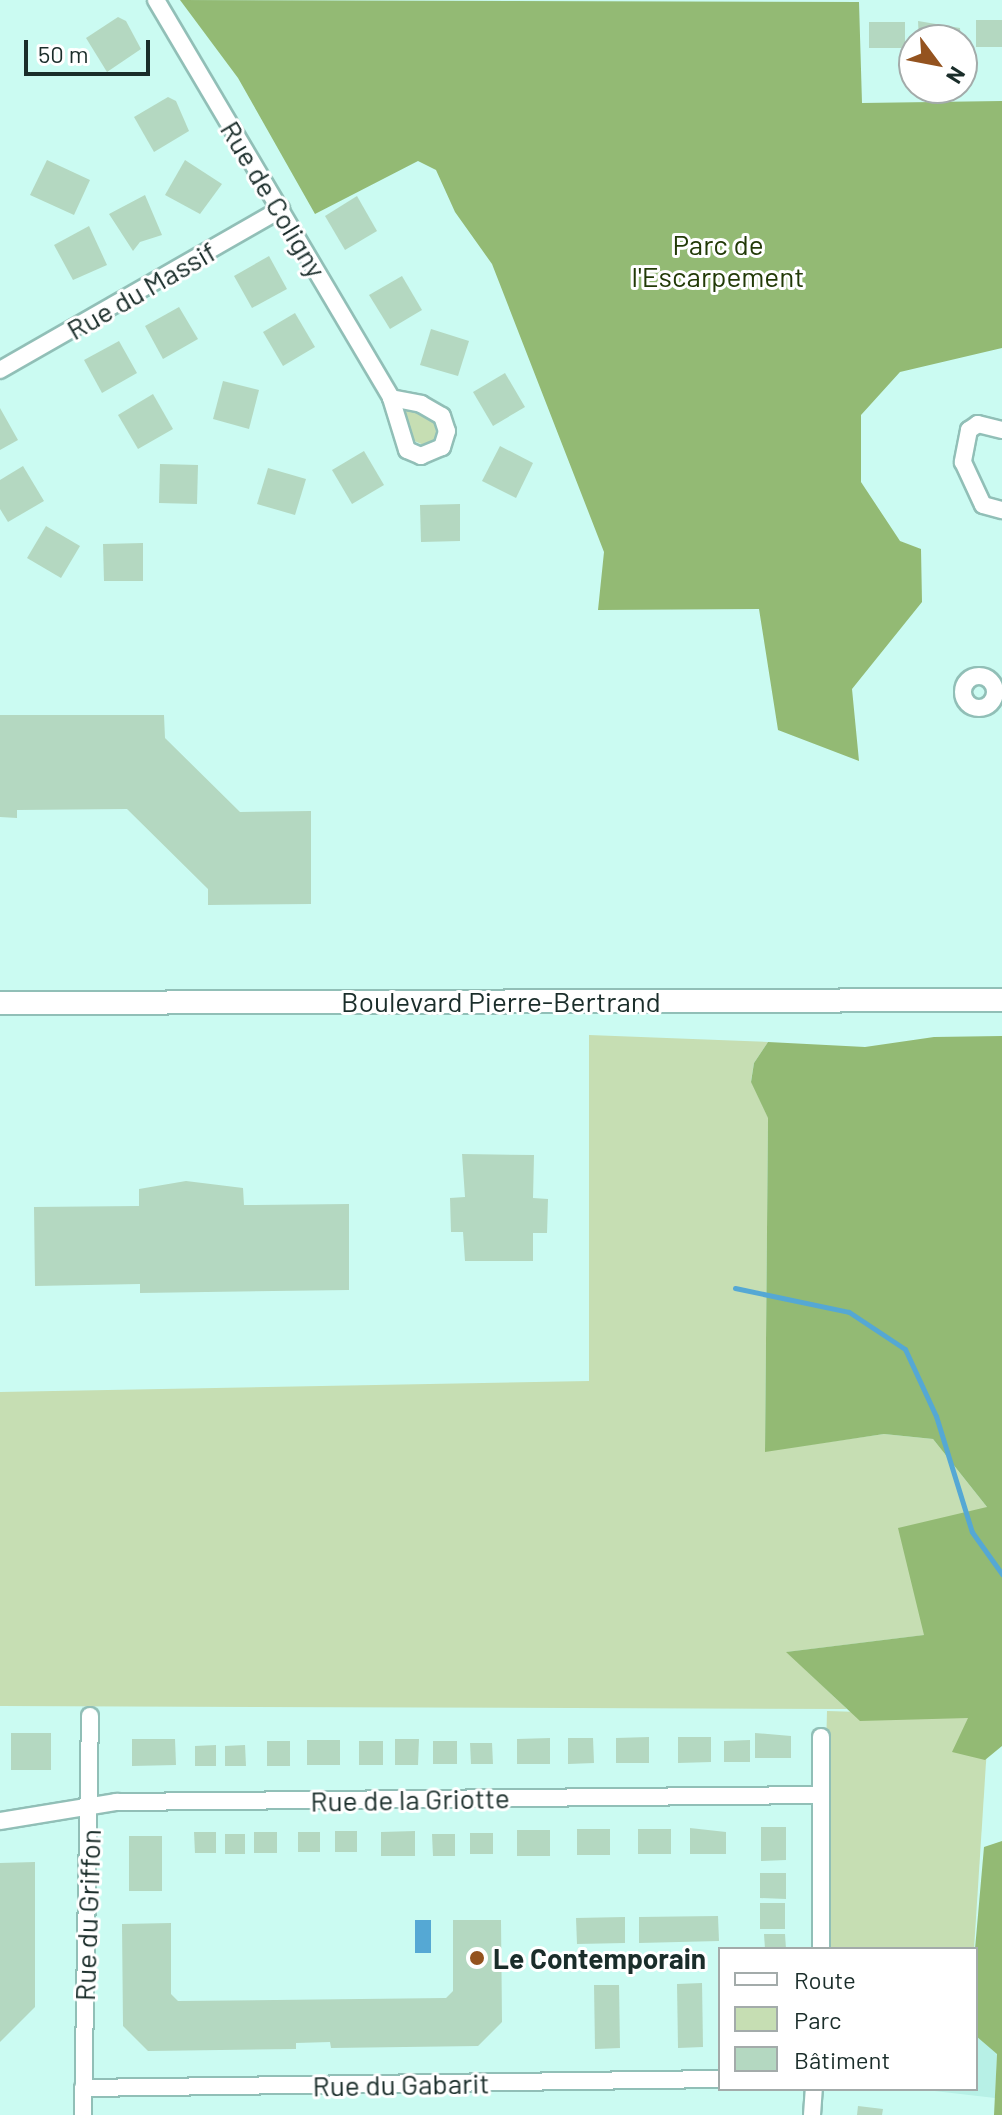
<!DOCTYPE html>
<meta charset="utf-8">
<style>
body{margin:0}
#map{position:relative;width:1002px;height:2115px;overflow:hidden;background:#cbfbf2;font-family:Barlow,sans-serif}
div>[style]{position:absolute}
.built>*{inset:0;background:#b7f0e6}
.green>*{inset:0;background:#c6deb3}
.forest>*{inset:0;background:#93ba74}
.water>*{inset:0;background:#55a8d4}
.stream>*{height:5px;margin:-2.5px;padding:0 2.5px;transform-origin:2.5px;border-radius:2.5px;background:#55a8d4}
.building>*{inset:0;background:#b4d8c1}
.roads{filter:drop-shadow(2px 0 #91bfb7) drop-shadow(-2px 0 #91bfb7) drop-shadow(0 2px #91bfb7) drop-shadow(0 -2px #91bfb7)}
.minor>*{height:16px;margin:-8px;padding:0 8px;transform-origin:8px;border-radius:8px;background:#fff}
.minor>.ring{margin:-8px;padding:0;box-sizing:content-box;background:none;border:16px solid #fff;border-radius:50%}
.secondary>*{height:22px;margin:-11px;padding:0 11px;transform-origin:11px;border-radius:11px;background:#fff}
.dots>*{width:22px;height:22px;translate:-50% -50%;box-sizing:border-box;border:4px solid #fff;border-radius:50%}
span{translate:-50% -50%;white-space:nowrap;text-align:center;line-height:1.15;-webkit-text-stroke:6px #fff;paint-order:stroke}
.street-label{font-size:28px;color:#1a2d2a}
.park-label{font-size:28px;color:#223a07}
.poi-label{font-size:28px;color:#1a2d2a;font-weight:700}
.left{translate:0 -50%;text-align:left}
.legend{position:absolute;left:718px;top:1947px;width:260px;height:144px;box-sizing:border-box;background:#fff;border:2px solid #a3abaa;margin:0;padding:10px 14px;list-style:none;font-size:24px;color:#1a2d2a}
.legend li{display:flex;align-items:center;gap:16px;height:40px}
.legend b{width:40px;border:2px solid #a3abaa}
.north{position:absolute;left:898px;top:24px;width:80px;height:80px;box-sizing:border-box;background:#fff;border:2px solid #a3abaa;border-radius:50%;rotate:122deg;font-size:22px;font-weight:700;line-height:32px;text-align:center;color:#1a2d2a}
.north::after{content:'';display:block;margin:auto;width:28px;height:36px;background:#94531f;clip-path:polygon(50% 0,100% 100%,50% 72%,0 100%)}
.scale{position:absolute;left:24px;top:40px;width:126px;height:36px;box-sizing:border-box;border:4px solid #1a2d2a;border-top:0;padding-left:10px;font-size:24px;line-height:28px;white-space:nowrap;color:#1a2d2a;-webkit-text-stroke:6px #fff;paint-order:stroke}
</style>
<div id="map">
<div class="built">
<i style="clip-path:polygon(976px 2036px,997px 2053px,995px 2098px,917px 2089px,976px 2089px)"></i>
</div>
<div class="green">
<i style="clip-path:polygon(403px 407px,433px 419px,438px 439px,426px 446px,412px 440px)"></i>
<i style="clip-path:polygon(589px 1035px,768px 1042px,754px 1063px,751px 1081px,768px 1117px,765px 1451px,884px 1434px,933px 1439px,987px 1507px,925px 1635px,787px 1652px,847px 1709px,0 1706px,0 1392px,589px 1381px)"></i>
<i style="clip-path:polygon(827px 1711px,989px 1716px,974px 1949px,821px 1949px)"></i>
</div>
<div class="forest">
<i style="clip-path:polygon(180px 0,859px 2px,862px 103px,1002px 101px,1002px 348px,900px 372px,861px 415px,861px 482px,900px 541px,921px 549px,922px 602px,852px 689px,859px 761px,778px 730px,759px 609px,598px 610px,604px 552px,492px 264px,455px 212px,436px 170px,418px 161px,315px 214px,238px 78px)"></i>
<i style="clip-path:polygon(1002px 1036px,1002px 1746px,985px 1760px,952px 1752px,968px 1718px,860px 1721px,786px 1652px,924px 1635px,898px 1528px,987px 1507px,933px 1439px,884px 1434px,765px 1452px,768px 1118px,751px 1082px,754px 1063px,768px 1042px,865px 1047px,934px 1037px)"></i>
<i style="clip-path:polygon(1002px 1841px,1002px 2115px,994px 2115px,997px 2054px,976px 2036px,975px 1949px,984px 1847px)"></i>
</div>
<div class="water">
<i style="clip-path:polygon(415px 1920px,431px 1920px,431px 1953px,415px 1953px)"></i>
</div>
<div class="stream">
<i style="left:735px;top:1288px;width:116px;rotate:11.9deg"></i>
<i style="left:849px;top:1312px;width:67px;rotate:33.5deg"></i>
<i style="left:905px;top:1349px;width:74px;rotate:65.2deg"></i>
<i style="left:936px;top:1416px;width:121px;rotate:72.8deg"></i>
<i style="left:972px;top:1532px;width:52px;rotate:54.5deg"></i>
</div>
<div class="building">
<i style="clip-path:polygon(118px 17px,126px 21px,141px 49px,107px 72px,86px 38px)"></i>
<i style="clip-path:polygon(976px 20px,1002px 20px,1002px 47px,976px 47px)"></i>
<i style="clip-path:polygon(918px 21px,960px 28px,961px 40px,919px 40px)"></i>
<i style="clip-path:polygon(869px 22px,905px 22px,905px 48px,869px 48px)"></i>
<i style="clip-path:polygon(168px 97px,176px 101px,189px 131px,154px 152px,134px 117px)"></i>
<i style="clip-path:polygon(47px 160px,90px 180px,74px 215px,30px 195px)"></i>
<i style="clip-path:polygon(185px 160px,222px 184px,200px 214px,165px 195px)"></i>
<i style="clip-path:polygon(145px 195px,162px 235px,140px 242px,133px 251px,109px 214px)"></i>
<i style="clip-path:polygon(357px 196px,377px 231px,345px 250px,325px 216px)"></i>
<i style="clip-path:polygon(89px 226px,107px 265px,73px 280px,54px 245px)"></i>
<i style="clip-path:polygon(269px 256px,287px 289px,252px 308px,234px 276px)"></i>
<i style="clip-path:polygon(402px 276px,422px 310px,390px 329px,369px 295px)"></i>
<i style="clip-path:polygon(179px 307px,198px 339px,163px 359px,145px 326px)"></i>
<i style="clip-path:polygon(295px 313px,315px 347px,283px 366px,263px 332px)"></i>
<i style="clip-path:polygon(431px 329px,469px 341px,458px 376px,420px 365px)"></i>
<i style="clip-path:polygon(119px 341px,137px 373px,102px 393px,84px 360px)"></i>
<i style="clip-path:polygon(505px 373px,525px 407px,493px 426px,473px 392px)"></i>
<i style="clip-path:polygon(223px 381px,259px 390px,249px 429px,213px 419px)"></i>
<i style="clip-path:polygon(153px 394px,173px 429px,138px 449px,118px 415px)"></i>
<i style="clip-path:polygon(0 408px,18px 440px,0 450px)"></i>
<i style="clip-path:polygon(500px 446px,533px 463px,516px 498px,482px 481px)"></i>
<i style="clip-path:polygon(364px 451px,384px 485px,352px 504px,332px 470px)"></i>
<i style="clip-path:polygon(160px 464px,198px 465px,197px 504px,159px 503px)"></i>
<i style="clip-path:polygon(23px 466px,44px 501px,8px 522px,0 509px,0 480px)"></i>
<i style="clip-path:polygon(268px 468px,306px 479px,295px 515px,257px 504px)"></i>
<i style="clip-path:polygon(460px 504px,460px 541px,421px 542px,420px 505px)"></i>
<i style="clip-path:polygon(46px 526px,80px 546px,61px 578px,27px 558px)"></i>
<i style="clip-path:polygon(143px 543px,143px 581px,104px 581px,103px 544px)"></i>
<i style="clip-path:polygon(0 715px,164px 715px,165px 738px,240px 812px,311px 811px,311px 904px,208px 905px,208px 889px,127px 809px,17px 810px,17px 818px,0 817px)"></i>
<i style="clip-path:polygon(462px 1154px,534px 1155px,533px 1198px,548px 1199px,547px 1233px,533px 1233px,533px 1261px,465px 1261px,463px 1232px,451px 1232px,450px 1198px,465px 1197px)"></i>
<i style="clip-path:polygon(186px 1181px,243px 1188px,244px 1205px,349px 1204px,349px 1290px,140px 1293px,140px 1284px,35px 1286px,34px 1207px,139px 1206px,139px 1189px)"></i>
<i style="clip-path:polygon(11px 1733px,51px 1733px,51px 1770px,11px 1770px)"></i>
<i style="clip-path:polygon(755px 1733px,791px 1736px,791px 1758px,755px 1758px)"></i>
<i style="clip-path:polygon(649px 1737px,649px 1763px,616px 1763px,616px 1738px)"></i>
<i style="clip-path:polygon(678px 1737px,711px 1737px,711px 1762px,678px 1763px)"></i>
<i style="clip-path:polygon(550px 1738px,550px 1764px,517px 1764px,517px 1739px)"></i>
<i style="clip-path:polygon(568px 1738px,593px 1738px,594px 1763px,568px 1764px)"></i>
<i style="clip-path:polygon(132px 1739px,175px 1739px,176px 1765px,132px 1766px)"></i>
<i style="clip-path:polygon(395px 1739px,419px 1739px,418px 1765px,395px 1765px)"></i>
<i style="clip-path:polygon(307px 1740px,340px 1740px,340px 1765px,307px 1765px)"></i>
<i style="clip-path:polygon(750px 1740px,750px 1762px,724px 1762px,724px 1741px)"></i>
<i style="clip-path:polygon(267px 1741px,290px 1741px,290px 1766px,267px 1766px)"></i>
<i style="clip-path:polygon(359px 1741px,383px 1741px,383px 1765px,359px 1765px)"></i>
<i style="clip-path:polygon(433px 1741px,457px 1741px,457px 1764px,433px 1764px)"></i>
<i style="clip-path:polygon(470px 1743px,492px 1743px,493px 1764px,471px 1764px)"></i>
<i style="clip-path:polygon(216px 1745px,216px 1766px,195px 1766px,195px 1746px)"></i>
<i style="clip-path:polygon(245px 1745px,246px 1766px,225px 1766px,225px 1746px)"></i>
<i style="clip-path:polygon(761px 1827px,786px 1827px,786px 1860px,761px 1861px)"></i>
<i style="clip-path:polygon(690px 1828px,726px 1832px,726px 1854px,690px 1854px)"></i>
<i style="clip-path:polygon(577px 1829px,610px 1829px,610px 1855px,577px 1855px)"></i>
<i style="clip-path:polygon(638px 1829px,671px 1829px,671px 1854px,638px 1854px)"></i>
<i style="clip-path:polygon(517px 1830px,550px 1830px,550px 1856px,517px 1856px)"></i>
<i style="clip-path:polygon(335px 1831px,357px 1831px,357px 1852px,335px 1852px)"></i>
<i style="clip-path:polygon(415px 1831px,415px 1856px,381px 1856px,381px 1832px)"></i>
<i style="clip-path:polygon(194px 1832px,216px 1832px,216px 1853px,195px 1853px)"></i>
<i style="clip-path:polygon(254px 1832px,277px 1832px,277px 1853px,254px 1853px)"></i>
<i style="clip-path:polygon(298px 1832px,320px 1832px,320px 1852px,298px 1852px)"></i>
<i style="clip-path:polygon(470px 1833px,493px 1833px,493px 1854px,470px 1854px)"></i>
<i style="clip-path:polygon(225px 1834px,245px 1834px,245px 1854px,225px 1854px)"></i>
<i style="clip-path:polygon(432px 1834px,455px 1834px,455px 1856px,433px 1856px)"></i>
<i style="clip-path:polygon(129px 1836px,162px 1836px,162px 1891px,129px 1891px)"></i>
<i style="clip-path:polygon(35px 1862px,35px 2007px,0 2042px,0 1863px)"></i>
<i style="clip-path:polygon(760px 1873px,786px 1873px,786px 1899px,760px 1898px)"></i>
<i style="clip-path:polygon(760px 1903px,785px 1903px,785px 1929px,760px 1929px)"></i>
<i style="clip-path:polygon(718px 1916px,719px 1941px,639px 1943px,639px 1917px)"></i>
<i style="clip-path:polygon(625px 1917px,625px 1943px,577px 1944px,576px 1918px)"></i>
<i style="clip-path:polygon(453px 1920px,501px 1920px,502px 2022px,478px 2046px,331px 2048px,330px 2042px,296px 2043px,296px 2049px,148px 2051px,123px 2026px,122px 1924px,171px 1923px,171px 1994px,178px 2001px,446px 1998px,453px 1991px)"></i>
<i style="clip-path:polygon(764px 1934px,785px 1934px,786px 1949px,765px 1949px)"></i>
<i style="clip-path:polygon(702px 1983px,703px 2047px,678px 2048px,677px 1984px)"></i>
<i style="clip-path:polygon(594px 1985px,619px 1985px,620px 2048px,595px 2049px)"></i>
<i style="clip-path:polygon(858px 2106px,883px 2109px,882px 2115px,857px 2115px)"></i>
</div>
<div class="roads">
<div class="minor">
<i style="left:156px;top:0;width:462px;rotate:59.4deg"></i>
<i style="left:0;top:370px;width:324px;rotate:-29.8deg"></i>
<i style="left:391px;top:398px;width:31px;rotate:11deg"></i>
<i style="left:421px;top:404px;width:24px;rotate:30deg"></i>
<i style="left:442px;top:416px;width:16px;rotate:72deg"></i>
<i style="left:447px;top:431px;width:17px;rotate:107deg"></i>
<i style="left:442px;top:447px;width:23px;rotate:157deg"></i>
<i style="left:421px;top:456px;width:15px;rotate:-157deg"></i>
<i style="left:407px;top:450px;width:54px;rotate:-107.1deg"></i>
<i style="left:1002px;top:430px;width:25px;rotate:-166deg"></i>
<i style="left:978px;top:424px;width:11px;rotate:146deg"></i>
<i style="left:969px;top:430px;width:33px;rotate:101deg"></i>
<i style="left:963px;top:462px;width:47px;rotate:65.1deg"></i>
<i style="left:983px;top:505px;width:20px;rotate:15deg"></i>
<i class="ring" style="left:963px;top:676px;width:16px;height:16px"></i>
<i style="left:0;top:1821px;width:118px;rotate:-9.3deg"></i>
<i style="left:116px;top:1802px;width:705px;rotate:-0.57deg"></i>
<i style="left:821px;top:1949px;width:212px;rotate:-90deg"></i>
<i style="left:83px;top:2088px;width:637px;rotate:-0.81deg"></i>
<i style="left:83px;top:2115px;width:399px;rotate:-89deg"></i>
<i style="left:812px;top:2115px;width:26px;rotate:-86deg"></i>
</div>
<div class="secondary">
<i style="left:0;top:1003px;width:1002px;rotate:-0.17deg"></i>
</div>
</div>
<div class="dots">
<i style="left:477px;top:1958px;background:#94531f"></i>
</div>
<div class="street-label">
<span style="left:274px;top:199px;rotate:59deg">Rue de Coligny</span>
<span style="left:141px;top:290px;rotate:-30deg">Rue du Massif</span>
<span style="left:501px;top:1001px">Boulevard Pierre-Bertrand</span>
<span style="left:410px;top:1799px;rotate:-1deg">Rue de la Griotte</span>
<span style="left:87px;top:1915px;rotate:-88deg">Rue du Griffon</span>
<span style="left:401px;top:2084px;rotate:-1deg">Rue du Gabarit</span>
</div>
<div class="park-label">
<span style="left:718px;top:260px">Parc de<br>l'Escarpement</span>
</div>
<div class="poi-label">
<span class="left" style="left:493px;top:1958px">Le Contemporain</span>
</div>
<ul class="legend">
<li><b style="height:10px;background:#fff"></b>Route</li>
<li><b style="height:22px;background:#c6deb3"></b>Parc</li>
<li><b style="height:22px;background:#b4d8c1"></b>Bâtiment</li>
</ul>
<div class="north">N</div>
<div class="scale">50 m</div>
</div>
